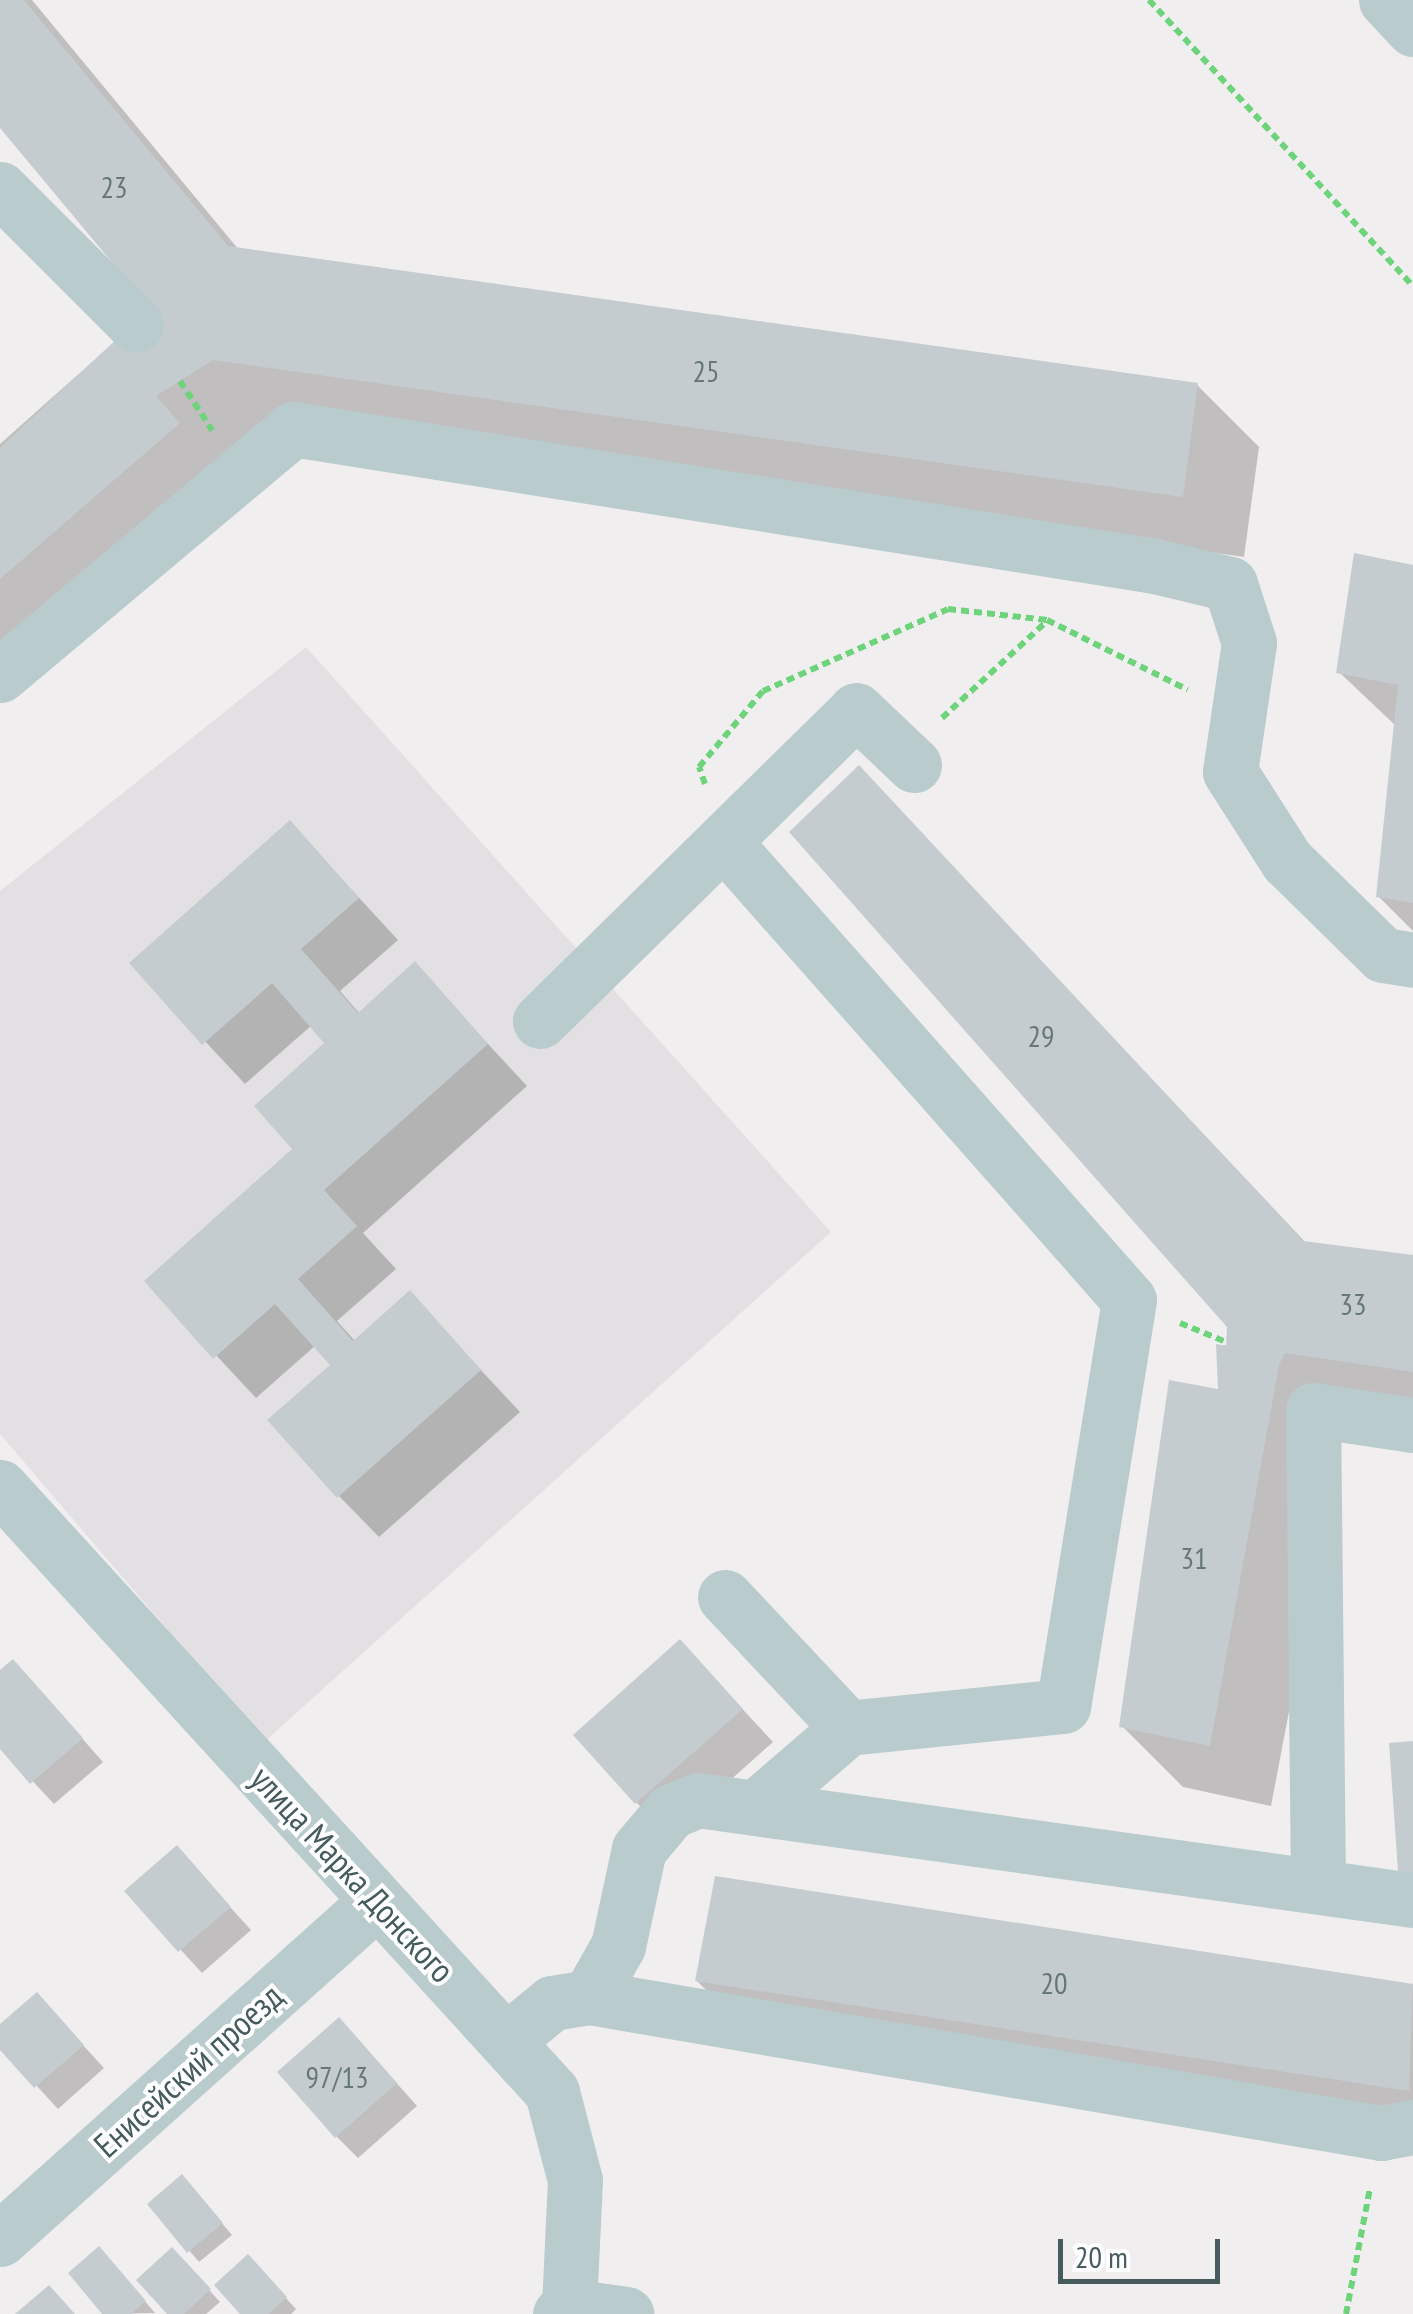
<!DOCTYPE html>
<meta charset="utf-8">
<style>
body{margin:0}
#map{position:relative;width:1413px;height:2314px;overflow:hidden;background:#f1eeef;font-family:"PT Sans Narrow",sans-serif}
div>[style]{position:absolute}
.education>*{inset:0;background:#e2e0e2}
.shadow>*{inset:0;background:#0003}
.building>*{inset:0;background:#c5cccf}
.path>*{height:6px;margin-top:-3px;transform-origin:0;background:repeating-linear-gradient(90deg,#6ed47b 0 8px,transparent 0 13px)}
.minor>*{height:55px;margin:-27.5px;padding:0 27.5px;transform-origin:27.5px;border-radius:27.5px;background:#b9cbcd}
span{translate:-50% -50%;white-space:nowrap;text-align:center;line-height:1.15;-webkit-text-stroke:8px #fff;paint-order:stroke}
.number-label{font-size:30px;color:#65777a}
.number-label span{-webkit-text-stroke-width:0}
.street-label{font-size:35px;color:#455b5e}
.scale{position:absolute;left:1058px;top:2239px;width:162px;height:45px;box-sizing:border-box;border:5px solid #455b5e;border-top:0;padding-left:12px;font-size:30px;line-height:35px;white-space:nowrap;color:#455b5e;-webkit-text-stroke:8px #fff;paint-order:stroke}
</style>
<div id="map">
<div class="education">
<i style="clip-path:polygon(306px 647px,831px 1232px,264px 1742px,0 1434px,0 891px)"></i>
</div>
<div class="shadow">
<i style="clip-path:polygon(0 0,32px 0,239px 250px,1197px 385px,1259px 447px,1244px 557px,275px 420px,0 693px,0 444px,153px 308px,0 124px)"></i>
<i style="clip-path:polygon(1413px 567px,1413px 931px,1378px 896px,1396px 726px,1339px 672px)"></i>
<i style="clip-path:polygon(859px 768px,1307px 1244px,1413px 1258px,1413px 1423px,1346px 1413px,1271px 1806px,1183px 1787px,1122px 1726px,1221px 1392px,1218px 1346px,1229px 1345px,1229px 1326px)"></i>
<i style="clip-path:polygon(290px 823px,398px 940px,340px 991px,360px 1014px,415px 965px,527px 1086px,363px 1233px,396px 1269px,337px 1321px,356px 1342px,409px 1293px,520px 1412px,379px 1537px,339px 1496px,333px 1365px,316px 1345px,256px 1398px,147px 1281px,296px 1150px,328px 1043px,312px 1025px,245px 1084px,132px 963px)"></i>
<i style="clip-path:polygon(680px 1642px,773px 1742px,669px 1835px,637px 1803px)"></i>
<i style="clip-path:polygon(0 1674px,35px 1685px,103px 1762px,54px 1804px,0 1746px)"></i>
<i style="clip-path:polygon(177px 1849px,251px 1930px,202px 1973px,128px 1892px)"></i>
<i style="clip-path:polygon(717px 1879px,1413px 1987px,1413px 2143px,759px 2042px,697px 1981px)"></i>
<i style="clip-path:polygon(37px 1995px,104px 2068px,58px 2109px,0 2046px,0 2028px)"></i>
<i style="clip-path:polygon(361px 2043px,417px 2106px,358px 2158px,336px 2136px)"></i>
<i style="clip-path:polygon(192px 2188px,232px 2235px,199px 2262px,150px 2204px)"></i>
<i style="clip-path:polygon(109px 2260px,155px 2313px,105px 2314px)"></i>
<i style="clip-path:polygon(183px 2261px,220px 2302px,206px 2314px,170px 2314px)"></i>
<i style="clip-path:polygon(258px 2268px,296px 2309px,291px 2314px,244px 2314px)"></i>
</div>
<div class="building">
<i style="clip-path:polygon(0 0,24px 0,228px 246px,1198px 383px,1183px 497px,213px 360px,156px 396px,180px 423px,0 579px,0 448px,150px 308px,0 128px)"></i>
<i style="clip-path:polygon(1354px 553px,1413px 565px,1413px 903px,1376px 897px,1398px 685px,1336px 673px)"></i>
<i style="clip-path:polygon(859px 765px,1303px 1241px,1413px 1255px,1413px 1372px,1285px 1353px,1279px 1365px,1210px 1746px,1119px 1727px,1169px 1380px,1218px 1389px,1216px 1344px,1226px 1346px,1227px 1327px,789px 832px)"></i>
<i style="clip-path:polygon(290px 820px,359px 898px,301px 949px,358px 1013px,415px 961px,488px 1044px,324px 1190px,357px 1226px,298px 1279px,353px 1341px,410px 1290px,481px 1370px,337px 1498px,267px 1420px,330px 1365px,275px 1304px,213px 1359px,144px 1281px,292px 1149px,254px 1106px,324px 1043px,272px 983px,202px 1045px,129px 963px)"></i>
<i style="clip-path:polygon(680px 1639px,743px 1709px,635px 1804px,573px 1735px)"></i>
<i style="clip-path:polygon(13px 1659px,83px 1738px,30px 1784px,0 1749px,0 1670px)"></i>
<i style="clip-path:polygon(1413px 1741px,1413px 1883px,1399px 1885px,1389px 1743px)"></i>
<i style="clip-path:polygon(177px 1845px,231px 1907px,178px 1952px,124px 1891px)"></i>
<i style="clip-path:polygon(715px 1876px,1413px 1984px,1409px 2091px,695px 1981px)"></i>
<i style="clip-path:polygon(37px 1992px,84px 2045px,34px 2088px,0 2050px,0 2024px)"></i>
<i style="clip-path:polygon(339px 2017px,397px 2083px,335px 2138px,277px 2072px)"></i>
<i style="clip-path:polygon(182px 2174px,223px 2223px,187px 2253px,147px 2204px)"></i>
<i style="clip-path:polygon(99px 2246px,146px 2301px,131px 2314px,102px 2314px,68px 2273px)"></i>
<i style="clip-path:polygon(172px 2247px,211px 2289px,184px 2314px,167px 2314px,136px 2280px)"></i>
<i style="clip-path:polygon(248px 2254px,287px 2297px,269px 2314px,240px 2314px,214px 2285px)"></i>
<i style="clip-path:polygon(49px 2285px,75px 2314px,15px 2314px)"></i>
</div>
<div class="path">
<i style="left:1149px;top:0;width:389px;rotate:47.3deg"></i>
<i style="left:180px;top:381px;width:59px;rotate:56.9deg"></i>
<i style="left:942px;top:718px;width:143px;rotate:-42.7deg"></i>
<i style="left:705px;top:784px;width:18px;rotate:-109deg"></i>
<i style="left:699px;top:767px;width:99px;rotate:-49.9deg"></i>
<i style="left:763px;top:691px;width:202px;rotate:-23.9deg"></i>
<i style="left:948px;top:609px;width:100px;rotate:6.3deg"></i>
<i style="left:1047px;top:620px;width:157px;rotate:26.4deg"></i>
<i style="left:1180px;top:1323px;width:50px;rotate:22.4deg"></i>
<i style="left:1346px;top:2314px;width:128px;rotate:-79.2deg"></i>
</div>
<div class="minor">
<i style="left:1386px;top:0;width:40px;rotate:47deg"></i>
<i style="left:0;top:189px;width:192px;rotate:45deg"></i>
<i style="left:0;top:675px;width:383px;rotate:-40deg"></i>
<i style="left:293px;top:429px;width:873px;rotate:9.03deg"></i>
<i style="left:1155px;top:566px;width:77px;rotate:13.5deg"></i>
<i style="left:1230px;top:584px;width:62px;rotate:72.1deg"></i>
<i style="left:1249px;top:643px;width:130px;rotate:98.4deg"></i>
<i style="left:1230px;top:772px;width:106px;rotate:57.4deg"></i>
<i style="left:1287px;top:861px;width:134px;rotate:44.4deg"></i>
<i style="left:1383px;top:955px;width:30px;rotate:9deg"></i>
<i style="left:724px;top:842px;width:611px;rotate:48.51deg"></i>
<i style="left:1129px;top:1300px;width:411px;rotate:99.2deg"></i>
<i style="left:1063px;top:1706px;width:216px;rotate:174.2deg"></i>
<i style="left:540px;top:1021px;width:443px;rotate:-44.5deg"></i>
<i style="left:856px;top:710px;width:80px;rotate:43.5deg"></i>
<i style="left:0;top:1487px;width:819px;rotate:47.62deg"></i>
<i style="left:552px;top:2092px;width:91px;rotate:75.4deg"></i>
<i style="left:575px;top:2180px;width:126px;rotate:92.7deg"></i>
<i style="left:569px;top:2306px;width:12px;rotate:138deg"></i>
<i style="left:725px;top:1597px;width:180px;rotate:46.8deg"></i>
<i style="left:848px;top:1728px;width:116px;rotate:139.2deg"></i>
<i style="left:1318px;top:1886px;width:476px;rotate:-90.6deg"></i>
<i style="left:1313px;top:1410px;width:101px;rotate:8.5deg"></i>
<i style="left:589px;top:1997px;width:804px;rotate:9.74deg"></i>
<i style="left:1381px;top:2133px;width:33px;rotate:-11deg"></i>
<i style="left:507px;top:2040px;width:58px;rotate:-39.4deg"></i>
<i style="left:552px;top:2003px;width:37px;rotate:-9deg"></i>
<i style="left:589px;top:1997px;width:59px;rotate:-60.4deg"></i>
<i style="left:618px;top:1946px;width:99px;rotate:-77.8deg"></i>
<i style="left:639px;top:1849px;width:50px;rotate:-49.9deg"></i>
<i style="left:671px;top:1811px;width:29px;rotate:-22deg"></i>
<i style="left:698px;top:1800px;width:722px;rotate:7.96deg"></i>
<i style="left:0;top:2239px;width:506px;rotate:-41.88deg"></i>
<i style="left:569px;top:2306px;width:58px;rotate:8deg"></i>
</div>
<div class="number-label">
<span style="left:114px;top:187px">23</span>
<span style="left:706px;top:371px">25</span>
<span style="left:1041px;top:1036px">29</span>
<span style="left:1353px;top:1304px">33</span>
<span style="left:1194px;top:1558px">31</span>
<span style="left:1054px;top:1983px">20</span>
<span style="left:337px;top:2077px">97/13</span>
</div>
<div class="street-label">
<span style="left:353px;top:1874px;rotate:47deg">улица Марка Донского</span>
<span style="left:188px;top:2070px;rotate:-42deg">Енисейский проезд</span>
</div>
<div class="scale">20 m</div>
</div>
